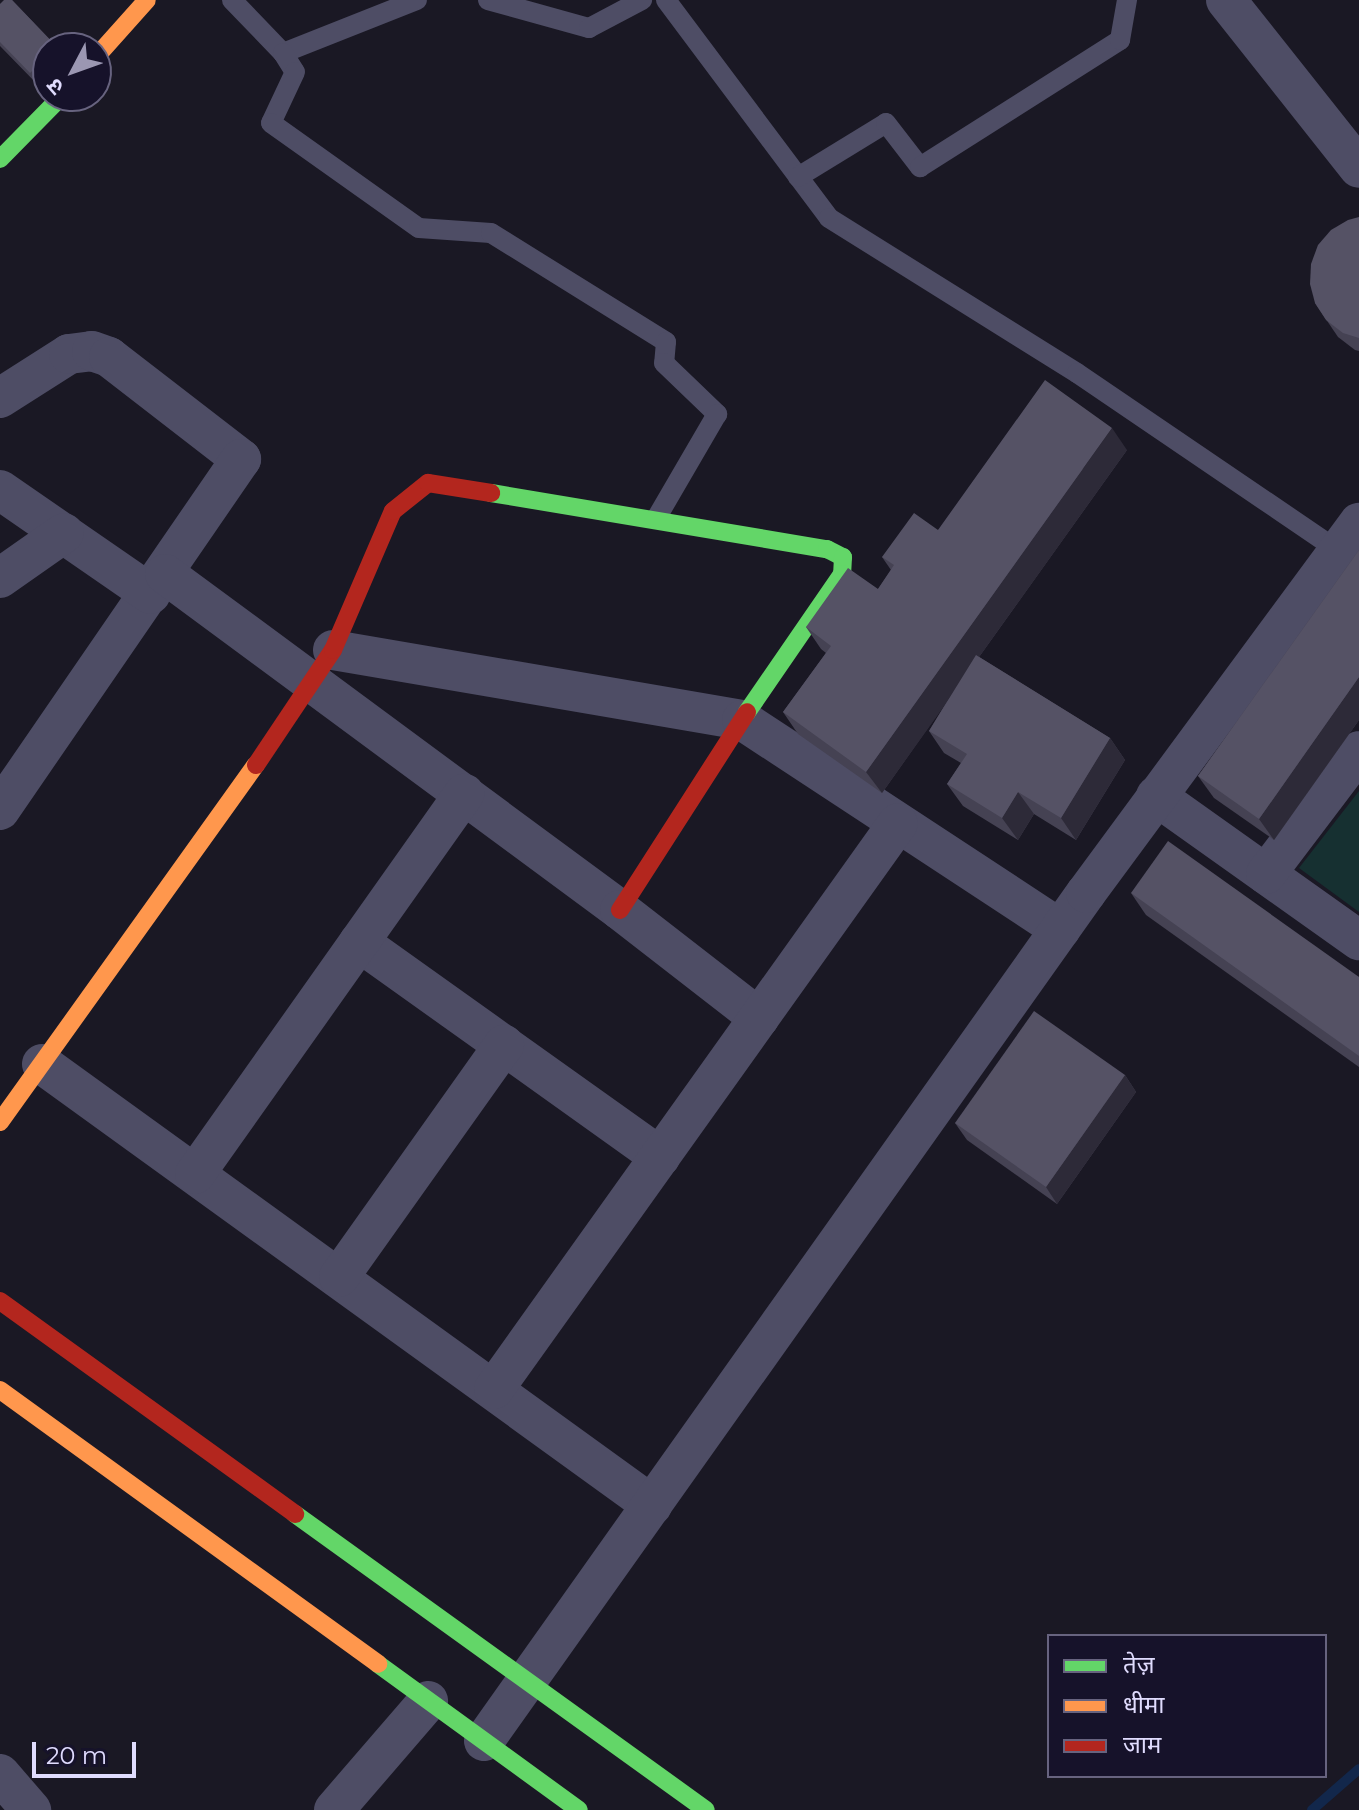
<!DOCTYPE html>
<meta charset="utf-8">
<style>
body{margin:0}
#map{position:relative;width:1359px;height:1810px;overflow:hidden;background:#1a1824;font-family:Montserrat,"Noto Sans Devanagari",sans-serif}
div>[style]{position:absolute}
.green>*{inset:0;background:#163031}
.stream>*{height:10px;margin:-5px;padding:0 5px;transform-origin:5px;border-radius:5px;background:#12274b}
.lane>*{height:20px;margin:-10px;padding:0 10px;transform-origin:10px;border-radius:10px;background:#4e4d65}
.street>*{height:40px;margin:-20px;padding:0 20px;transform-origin:20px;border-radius:20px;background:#4e4d65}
.fast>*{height:18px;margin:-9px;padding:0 9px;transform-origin:9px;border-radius:9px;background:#63d668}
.slow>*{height:18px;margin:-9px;padding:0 9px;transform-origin:9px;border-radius:9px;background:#ff974d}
.jam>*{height:18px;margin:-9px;padding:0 9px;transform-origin:9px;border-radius:9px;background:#b3261e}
.wall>*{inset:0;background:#454253}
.shaded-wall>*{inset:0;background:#2d2a38}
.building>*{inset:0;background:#555265}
span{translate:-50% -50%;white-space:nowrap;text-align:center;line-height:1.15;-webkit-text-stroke:7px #16122a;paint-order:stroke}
.legend{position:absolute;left:1047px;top:1634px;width:280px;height:144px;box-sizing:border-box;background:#16122a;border:2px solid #67637f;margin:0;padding:10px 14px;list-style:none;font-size:24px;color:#e0dcfe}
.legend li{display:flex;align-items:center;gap:16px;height:40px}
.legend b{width:40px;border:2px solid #67637f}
.north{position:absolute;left:32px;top:32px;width:80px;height:80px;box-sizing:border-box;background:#16122a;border:2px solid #67637f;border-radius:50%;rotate:229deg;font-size:22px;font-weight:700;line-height:32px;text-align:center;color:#e0dcfe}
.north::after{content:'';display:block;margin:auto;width:28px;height:36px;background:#9b97b2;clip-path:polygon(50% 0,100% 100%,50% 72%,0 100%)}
.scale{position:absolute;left:32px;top:1742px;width:104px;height:36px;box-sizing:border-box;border:4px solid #e0dcfe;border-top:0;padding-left:10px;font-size:24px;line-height:28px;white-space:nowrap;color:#e0dcfe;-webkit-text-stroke:6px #16122a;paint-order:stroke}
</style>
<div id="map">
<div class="green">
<i style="clip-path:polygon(1359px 791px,1359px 912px,1299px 868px)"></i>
</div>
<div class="stream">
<i style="left:1312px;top:1810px;width:62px;rotate:-41.1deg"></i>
</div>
<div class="lane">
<i style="left:232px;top:0;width:74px;rotate:46.1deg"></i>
<i style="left:283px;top:53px;width:144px;rotate:-21.6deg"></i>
<i style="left:488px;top:0;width:105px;rotate:15.5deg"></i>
<i style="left:589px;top:28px;width:60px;rotate:-27.8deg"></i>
<i style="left:666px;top:0;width:272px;rotate:53.2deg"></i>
<i style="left:829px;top:218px;width:292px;rotate:32deg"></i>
<i style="left:1077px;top:373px;width:313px;rotate:34.2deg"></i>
<i style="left:283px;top:53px;width:22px;rotate:58deg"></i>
<i style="left:295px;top:72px;width:56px;rotate:115.2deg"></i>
<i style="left:271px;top:123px;width:181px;rotate:35.4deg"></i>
<i style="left:419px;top:228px;width:72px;rotate:4deg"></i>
<i style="left:491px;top:233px;width:206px;rotate:31.9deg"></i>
<i style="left:666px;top:342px;width:21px;rotate:95deg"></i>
<i style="left:664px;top:363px;width:74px;rotate:43.9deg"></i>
<i style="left:717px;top:414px;width:121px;rotate:120.2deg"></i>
<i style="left:798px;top:177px;width:103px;rotate:-31.5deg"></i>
<i style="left:886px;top:123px;width:56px;rotate:52.3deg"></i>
<i style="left:920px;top:167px;width:237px;rotate:-32.4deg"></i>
<i style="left:1120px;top:40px;width:41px;rotate:-80.1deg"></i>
</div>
<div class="street">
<i style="left:1226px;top:0;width:214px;rotate:51.6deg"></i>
<i style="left:0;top:398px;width:82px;rotate:-32.5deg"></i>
<i style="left:69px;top:354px;width:23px;rotate:-7deg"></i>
<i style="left:92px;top:351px;width:18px;rotate:19deg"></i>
<i style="left:109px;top:357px;width:167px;rotate:37.7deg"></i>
<i style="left:241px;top:459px;width:426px;rotate:124.5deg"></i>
<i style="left:0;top:490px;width:183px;rotate:34.6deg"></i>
<i style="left:165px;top:574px;width:566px;rotate:36.44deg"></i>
<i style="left:620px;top:910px;width:176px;rotate:37.8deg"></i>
<i style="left:0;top:578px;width:78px;rotate:-35.1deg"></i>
<i style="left:333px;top:650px;width:415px;rotate:9.7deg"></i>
<i style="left:742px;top:720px;width:381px;rotate:33.3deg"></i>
<i style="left:1156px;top:796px;width:249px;rotate:35.4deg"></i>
<i style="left:1266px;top:874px;width:154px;rotate:-52.9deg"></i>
<i style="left:359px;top:942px;width:370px;rotate:35.5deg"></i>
<i style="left:42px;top:1064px;width:753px;rotate:35.87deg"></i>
<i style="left:195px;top:1174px;width:466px;rotate:-54.7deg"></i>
<i style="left:339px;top:1277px;width:285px;rotate:-54.6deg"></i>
<i style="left:494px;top:1389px;width:695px;rotate:-54.48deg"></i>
<i style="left:484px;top:1741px;width:1040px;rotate:-54.63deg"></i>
<i style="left:1086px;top:893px;width:460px;rotate:-53.6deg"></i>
<i style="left:0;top:1774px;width:48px;rotate:49.3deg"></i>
<i style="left:334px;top:1810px;width:144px;rotate:-49.2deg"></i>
</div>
<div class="fast">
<i style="left:0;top:159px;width:88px;rotate:-45.5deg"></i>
<i style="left:491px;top:493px;width:341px;rotate:9.5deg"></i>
<i style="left:827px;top:549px;width:18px;rotate:27deg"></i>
<i style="left:843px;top:557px;width:17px;rotate:93deg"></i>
<i style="left:842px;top:574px;width:168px;rotate:124.5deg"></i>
<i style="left:295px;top:1514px;width:506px;rotate:35.76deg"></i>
<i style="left:378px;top:1664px;width:248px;rotate:36deg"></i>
</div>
<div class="slow">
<i style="left:96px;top:57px;width:76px;rotate:-48.2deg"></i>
<i style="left:0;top:1122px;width:439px;rotate:-54.4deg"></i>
<i style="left:0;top:1390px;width:467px;rotate:35.9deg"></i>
</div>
<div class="jam">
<i style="left:256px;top:765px;width:138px;rotate:-56.2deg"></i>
<i style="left:333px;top:650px;width:151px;rotate:-66.7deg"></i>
<i style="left:393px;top:511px;width:45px;rotate:-38.7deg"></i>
<i style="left:428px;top:483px;width:64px;rotate:9deg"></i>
<i style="left:620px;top:910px;width:235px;rotate:-57.3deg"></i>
<i style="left:0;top:1301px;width:364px;rotate:35.8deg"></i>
</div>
<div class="wall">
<i style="clip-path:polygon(12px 0,58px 48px,48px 48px,48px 75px,38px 85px,0 46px,0 4px)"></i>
<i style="clip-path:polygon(1359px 217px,1359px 351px,1355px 350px,1338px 337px,1315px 303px)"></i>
<i style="clip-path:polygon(1127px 450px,979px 657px,1110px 738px,1125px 760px,1076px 840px,1034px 814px,1018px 840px,963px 806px,947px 784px,961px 763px,944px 753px,929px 731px,947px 701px,882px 793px,798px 734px,783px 712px,826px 653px,821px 649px,806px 627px,878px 589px,891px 570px,882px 557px,938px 530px)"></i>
<i style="clip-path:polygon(1359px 550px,1359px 720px,1274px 840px,1214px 798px,1198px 776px)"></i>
<i style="clip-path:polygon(1131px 893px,1359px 977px,1359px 1067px,1146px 915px)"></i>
<i style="clip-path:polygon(1125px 1075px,1136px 1092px,1057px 1204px,967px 1140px,955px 1123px)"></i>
</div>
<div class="shaded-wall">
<i style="clip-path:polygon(1112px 428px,1127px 450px,882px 793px,866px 772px)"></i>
<i style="clip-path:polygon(1359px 677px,1359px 720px,1274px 840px,1259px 819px)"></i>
<i style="clip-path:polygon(1110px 738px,1125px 760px,1076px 840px,1061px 818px)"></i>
<i style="clip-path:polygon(1018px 792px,1034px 814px,1018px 840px,1002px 818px)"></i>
<i style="clip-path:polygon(1125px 1075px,1136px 1092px,1057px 1204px,1046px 1187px)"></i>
</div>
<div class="building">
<i style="clip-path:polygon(4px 0,12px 0,57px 47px,48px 48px,48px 56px,30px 73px,0 42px,0 4px)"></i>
<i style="clip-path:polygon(1359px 217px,1359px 338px,1343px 333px,1326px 320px,1315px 303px,1310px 284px,1311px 264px,1318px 245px,1331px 230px,1348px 220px)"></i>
<i style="clip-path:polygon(1045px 380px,1112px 428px,866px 772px,783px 712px,831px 646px,806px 627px,848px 568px,878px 589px,894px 565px,882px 557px,914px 513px,938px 530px)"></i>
<i style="clip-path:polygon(1359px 550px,1359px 677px,1259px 819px,1198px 776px)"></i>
<i style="clip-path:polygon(976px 655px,1110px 738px,1061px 818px,1018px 792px,1002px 818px,947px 784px,967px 754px,929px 731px)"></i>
<i style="clip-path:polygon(1168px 841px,1359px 977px,1359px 1056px,1131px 893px)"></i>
<i style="clip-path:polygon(1034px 1011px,1125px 1075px,1046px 1187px,955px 1123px)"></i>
</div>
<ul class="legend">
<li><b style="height:10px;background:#63d668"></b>तेज़</li>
<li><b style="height:10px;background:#ff974d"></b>धीमा</li>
<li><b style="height:10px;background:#b3261e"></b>जाम</li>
</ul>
<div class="north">उ</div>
<div class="scale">20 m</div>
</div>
